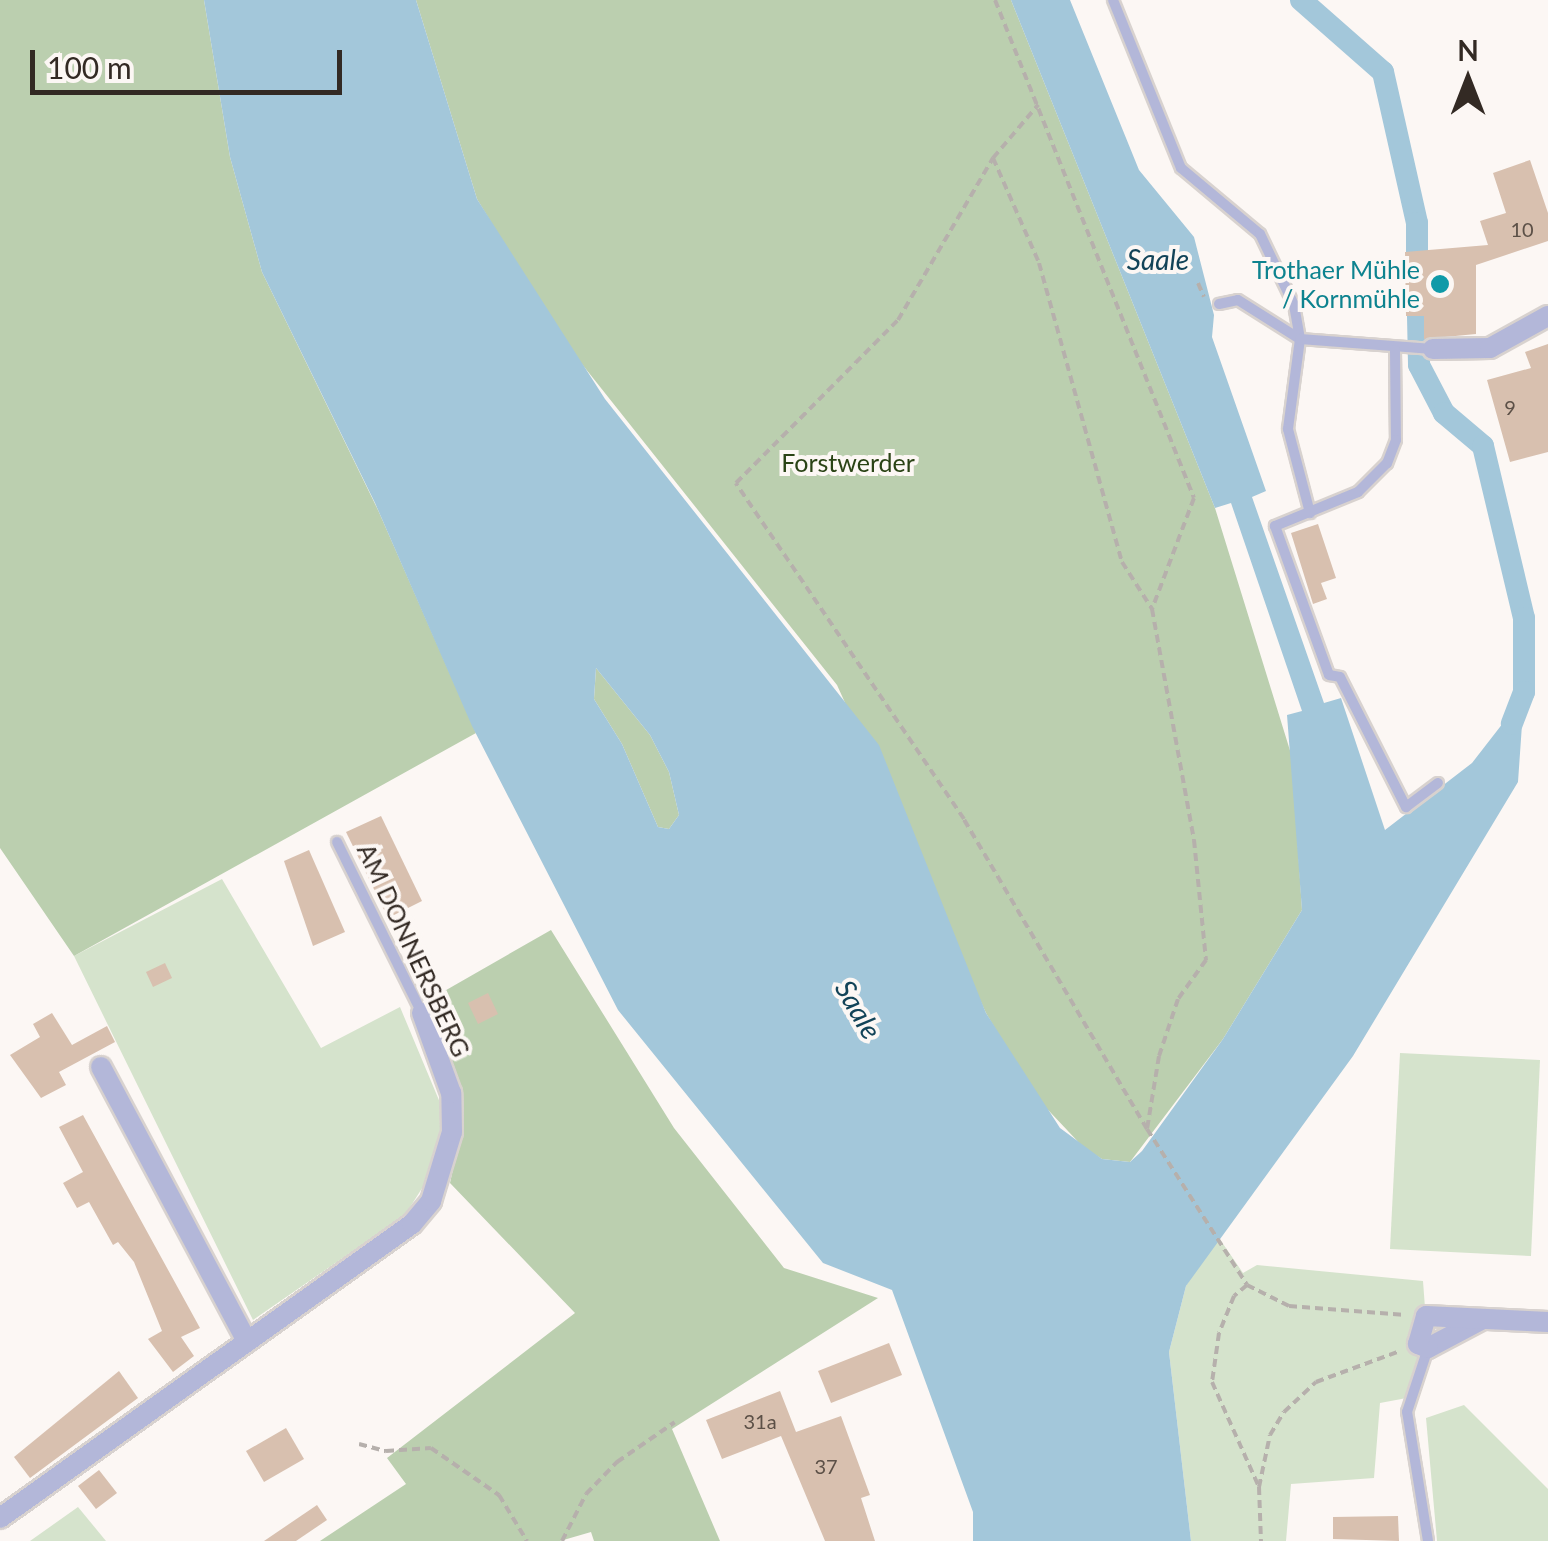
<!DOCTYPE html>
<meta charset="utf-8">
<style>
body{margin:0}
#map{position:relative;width:1548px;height:1541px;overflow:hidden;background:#fcf7f4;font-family:Lato,sans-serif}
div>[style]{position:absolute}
.green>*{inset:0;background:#d5e3cc}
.forest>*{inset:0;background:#bbcfaf}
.water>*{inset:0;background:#a3c7da}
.canal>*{height:22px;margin:-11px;padding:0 11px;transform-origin:11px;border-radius:11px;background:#a3c7da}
.building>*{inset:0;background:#d8c0af}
.path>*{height:4px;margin-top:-2px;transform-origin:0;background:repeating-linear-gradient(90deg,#b6b0ac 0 8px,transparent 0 13px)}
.roads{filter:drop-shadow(2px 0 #d8d2cf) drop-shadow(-2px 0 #d8d2cf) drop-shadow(0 2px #d8d2cf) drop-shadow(0 -2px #d8d2cf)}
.lane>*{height:10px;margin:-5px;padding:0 5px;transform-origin:5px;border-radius:5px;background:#b3b7d9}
.street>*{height:20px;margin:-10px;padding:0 10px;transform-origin:10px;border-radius:10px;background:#b3b7d9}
.dots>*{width:28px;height:28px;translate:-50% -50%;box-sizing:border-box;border:5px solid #fcf7f4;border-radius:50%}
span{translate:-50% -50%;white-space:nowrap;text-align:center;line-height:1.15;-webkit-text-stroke:8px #fcf7f4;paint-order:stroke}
.number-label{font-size:20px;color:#5c5047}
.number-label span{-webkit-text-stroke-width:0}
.culture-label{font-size:25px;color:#0d838f}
.right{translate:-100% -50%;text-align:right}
.park-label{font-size:25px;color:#2a4315}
.street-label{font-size:25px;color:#332a24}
.water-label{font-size:28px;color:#124358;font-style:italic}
.north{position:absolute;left:1418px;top:30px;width:100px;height:100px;-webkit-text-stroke:8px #fcf7f4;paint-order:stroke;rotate:0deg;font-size:28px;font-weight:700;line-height:40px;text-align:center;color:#332a24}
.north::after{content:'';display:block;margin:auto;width:35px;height:45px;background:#332a24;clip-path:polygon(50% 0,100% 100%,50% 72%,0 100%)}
.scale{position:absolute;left:30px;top:50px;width:312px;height:45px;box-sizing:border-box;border:5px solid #332a24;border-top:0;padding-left:12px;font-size:30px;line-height:35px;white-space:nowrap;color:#332a24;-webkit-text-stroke:8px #fcf7f4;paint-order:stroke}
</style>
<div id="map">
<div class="green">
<i style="clip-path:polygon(222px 879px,321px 1048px,400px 1007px,446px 1117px,440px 1160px,405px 1215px,253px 1320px,74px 956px)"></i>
<i style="clip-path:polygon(1400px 1053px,1540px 1060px,1531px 1256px,1390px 1249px)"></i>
<i style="clip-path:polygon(1217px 1235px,1243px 1273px,1257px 1265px,1423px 1281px,1428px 1348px,1412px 1397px,1380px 1403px,1374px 1478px,1291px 1484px,1286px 1541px,1191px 1541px,1169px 1352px,1186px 1286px)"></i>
<i style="clip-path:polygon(1464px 1405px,1548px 1489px,1548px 1541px,1437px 1541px,1426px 1418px)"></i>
<i style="clip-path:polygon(78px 1507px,106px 1541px,30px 1541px)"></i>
</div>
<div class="forest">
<i style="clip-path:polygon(0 0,204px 0,230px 157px,262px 272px,378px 510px,476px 733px,74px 956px,0 848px)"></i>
<i style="clip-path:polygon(416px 0,1011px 0,1215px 508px,1292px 757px,1302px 910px,1223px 1039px,1130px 1162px,1102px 1159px,1084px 1148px,1034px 1095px,986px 1013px,837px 685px,562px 339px,477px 199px)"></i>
<i style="clip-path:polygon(596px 668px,650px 735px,669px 772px,679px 815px,669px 829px,658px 827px,622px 744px,594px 699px)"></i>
<i style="clip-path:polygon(551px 930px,674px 1128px,784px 1268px,878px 1298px,672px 1429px,720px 1541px,594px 1541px,591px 1532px,560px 1541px,320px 1541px,406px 1484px,387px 1458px,575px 1313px,450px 1183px,461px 1131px,434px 997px)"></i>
</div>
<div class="water">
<i style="clip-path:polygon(evenodd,204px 0,416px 0,477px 199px,605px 399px,879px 745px,986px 1013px,1060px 1128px,1102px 1159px,1130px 1162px,1142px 1151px,1223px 1039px,1302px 910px,1287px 715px,1302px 711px,1231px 503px,1215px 508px,1011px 0,1070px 0,1139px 170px,1194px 237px,1214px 315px,1212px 337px,1266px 491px,1252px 497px,1324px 703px,1341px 698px,1385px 830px,1472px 763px,1524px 696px,1518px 782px,1353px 1056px,1186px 1286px,1169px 1352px,1191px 1541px,973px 1541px,973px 1512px,892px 1290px,823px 1263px,618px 1010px,472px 726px,375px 503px,262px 272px,230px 157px,204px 0,596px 668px,650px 735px,669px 772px,679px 815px,669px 829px,658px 827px,622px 744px,594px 699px,596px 668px)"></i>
</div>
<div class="canal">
<i style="left:1301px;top:0;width:109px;rotate:41.3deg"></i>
<i style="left:1383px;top:72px;width:155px;rotate:77.3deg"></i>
<i style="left:1417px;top:223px;width:29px;rotate:90deg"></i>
<i style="left:1418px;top:316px;width:49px;rotate:88.8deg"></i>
<i style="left:1419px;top:365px;width:54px;rotate:62.5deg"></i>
<i style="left:1444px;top:413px;width:51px;rotate:40.2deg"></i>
<i style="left:1483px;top:446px;width:177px;rotate:76.6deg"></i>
<i style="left:1524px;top:618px;width:74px;rotate:90deg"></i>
<i style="left:1524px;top:692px;width:34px;rotate:111deg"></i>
</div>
<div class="building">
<i style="clip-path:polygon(1530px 160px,1548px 213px,1548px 241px,1476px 265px,1476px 334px,1424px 339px,1424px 316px,1406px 316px,1405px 252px,1488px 245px,1480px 221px,1506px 213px,1493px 173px)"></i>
<i style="clip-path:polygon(1548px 344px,1548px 452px,1510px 462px,1487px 380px,1531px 368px,1525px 352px)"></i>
<i style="clip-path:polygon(1318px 524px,1336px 578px,1321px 583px,1327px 599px,1313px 604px,1291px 533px)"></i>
<i style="clip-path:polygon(381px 816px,422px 901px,388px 918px,346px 832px)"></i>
<i style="clip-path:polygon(309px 850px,345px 932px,313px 946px,284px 861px)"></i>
<i style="clip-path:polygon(165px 963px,172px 978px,153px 987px,146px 972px)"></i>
<i style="clip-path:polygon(488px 993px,498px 1014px,478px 1024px,468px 1003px)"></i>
<i style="clip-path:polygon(52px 1013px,72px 1045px,107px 1026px,115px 1042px,59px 1072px,66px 1085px,41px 1098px,10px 1055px,40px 1037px,33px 1024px)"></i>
<i style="clip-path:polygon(83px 1115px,200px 1328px,181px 1337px,194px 1356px,173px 1372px,148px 1339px,162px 1331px,134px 1262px,118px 1242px,113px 1245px,89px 1202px,77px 1208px,63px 1183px,83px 1172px,59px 1127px)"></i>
<i style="clip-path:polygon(889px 1343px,902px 1375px,831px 1403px,818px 1371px)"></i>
<i style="clip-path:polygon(119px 1371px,138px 1398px,30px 1478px,14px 1457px)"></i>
<i style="clip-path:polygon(780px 1391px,796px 1432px,841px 1416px,870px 1495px,861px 1498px,875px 1541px,825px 1541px,781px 1436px,722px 1459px,706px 1420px)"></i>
<i style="clip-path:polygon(286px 1428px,304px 1459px,264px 1482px,246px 1451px)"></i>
<i style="clip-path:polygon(99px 1470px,117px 1493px,96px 1509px,78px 1486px)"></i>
<i style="clip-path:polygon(317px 1505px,327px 1520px,296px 1541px,264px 1541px)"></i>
<i style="clip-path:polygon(1398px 1516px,1399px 1541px,1333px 1539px,1333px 1517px)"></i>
</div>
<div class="path">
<i style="left:995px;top:0;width:536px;rotate:68.22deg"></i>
<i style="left:1194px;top:498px;width:119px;rotate:110.7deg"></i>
<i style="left:993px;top:158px;width:115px;rotate:66.3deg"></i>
<i style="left:1039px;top:263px;width:310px;rotate:74.5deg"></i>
<i style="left:1122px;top:562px;width:56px;rotate:57.4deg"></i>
<i style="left:1152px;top:609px;width:235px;rotate:79.7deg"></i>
<i style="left:1194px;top:840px;width:121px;rotate:84.3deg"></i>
<i style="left:1206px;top:960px;width:48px;rotate:125.7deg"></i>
<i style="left:1178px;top:999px;width:60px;rotate:108.4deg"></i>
<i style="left:1159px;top:1056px;width:74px;rotate:99.3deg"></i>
<i style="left:1147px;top:1129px;width:360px;rotate:-120.6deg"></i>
<i style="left:964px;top:819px;width:406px;rotate:-124.2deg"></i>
<i style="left:736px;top:483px;width:230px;rotate:-45.2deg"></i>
<i style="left:898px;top:320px;width:188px;rotate:-59.6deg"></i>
<i style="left:993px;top:158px;width:70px;rotate:-49.7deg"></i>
<i style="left:1198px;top:283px;width:15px;rotate:67deg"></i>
<i style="left:1147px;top:1129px;width:185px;rotate:57.3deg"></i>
<i style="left:1247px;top:1285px;width:47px;rotate:26.6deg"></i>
<i style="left:1289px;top:1306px;width:117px;rotate:4.4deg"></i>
<i style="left:1247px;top:1285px;width:17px;rotate:140deg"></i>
<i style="left:1234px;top:1296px;width:40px;rotate:112deg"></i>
<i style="left:1219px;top:1333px;width:49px;rotate:98.1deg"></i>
<i style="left:1212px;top:1382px;width:115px;rotate:65.9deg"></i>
<i style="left:1259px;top:1487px;width:53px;rotate:-78.1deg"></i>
<i style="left:1270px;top:1435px;width:27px;rotate:-59deg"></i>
<i style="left:1284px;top:1412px;width:44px;rotate:-43.2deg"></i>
<i style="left:1316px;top:1382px;width:90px;rotate:-20.3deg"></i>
<i style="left:359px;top:1444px;width:28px;rotate:15deg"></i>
<i style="left:386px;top:1451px;width:45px;rotate:-3.8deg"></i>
<i style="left:431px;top:1448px;width:83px;rotate:34.7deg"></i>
<i style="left:499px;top:1495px;width:54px;rotate:58.7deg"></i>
<i style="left:1259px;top:1487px;width:54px;rotate:87.9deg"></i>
<i style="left:562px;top:1541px;width:53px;rotate:-62.9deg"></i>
<i style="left:586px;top:1494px;width:45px;rotate:-45.9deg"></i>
<i style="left:617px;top:1462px;width:70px;rotate:-34.6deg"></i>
</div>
<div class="roads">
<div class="lane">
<i style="left:1113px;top:0;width:181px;rotate:68deg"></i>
<i style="left:1181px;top:168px;width:103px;rotate:39.9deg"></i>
<i style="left:1260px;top:234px;width:79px;rotate:64.4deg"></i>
<i style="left:1294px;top:305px;width:35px;rotate:80deg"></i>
<i style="left:1300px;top:339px;width:91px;rotate:97.6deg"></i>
<i style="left:1288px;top:429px;width:87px;rotate:75.3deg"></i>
<i style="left:1219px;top:304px;width:19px;rotate:-12deg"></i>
<i style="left:1238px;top:300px;width:73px;rotate:32.2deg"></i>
<i style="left:1300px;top:339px;width:133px;rotate:4.3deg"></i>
<i style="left:1395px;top:350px;width:90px;rotate:89.4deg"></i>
<i style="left:1396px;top:440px;width:25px;rotate:111deg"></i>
<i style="left:1387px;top:463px;width:41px;rotate:135deg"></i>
<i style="left:1358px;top:492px;width:90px;rotate:157.7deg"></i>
<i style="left:1275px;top:526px;width:158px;rotate:70.1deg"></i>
<i style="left:1329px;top:675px;width:11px;rotate:10deg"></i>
<i style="left:1340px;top:677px;width:146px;rotate:63.1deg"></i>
<i style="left:1406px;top:807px;width:40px;rotate:-37deg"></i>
<i style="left:337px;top:842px;width:191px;rotate:63.6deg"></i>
<i style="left:1428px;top:1541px;width:131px;rotate:-99.2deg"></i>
<i style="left:1407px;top:1412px;width:67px;rotate:-71.8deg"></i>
</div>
<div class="street">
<i style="left:1433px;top:349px;width:57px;rotate:-1deg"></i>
<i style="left:1490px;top:348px;width:66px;rotate:-28.9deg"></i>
<i style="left:101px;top:1067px;width:311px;rotate:62deg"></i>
<i style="left:1483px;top:1319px;width:62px;rotate:152.2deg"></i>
<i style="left:1428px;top:1348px;width:11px;rotate:-158deg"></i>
<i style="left:1418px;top:1344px;width:29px;rotate:-74deg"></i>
<i style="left:1426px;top:1316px;width:122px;rotate:2.8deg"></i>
<i style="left:0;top:1518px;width:506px;rotate:-35.51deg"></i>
<i style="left:412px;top:1224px;width:30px;rotate:-50deg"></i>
<i style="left:431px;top:1201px;width:72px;rotate:-73.1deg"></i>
<i style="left:452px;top:1132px;width:39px;rotate:-91deg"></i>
<i style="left:451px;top:1093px;width:85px;rotate:-109.9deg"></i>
</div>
</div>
<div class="dots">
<i style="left:1440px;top:284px;background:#0f9aa8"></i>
</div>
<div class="number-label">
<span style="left:1522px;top:229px">10</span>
<span style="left:1510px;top:407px">9</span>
<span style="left:760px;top:1421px">31a</span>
<span style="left:826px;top:1466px">37</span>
</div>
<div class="culture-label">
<span class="right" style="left:1420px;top:284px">Trothaer Mühle<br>/ Kornmühle</span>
</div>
<div class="park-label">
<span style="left:848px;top:462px">Forstwerder</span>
</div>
<div class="street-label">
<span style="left:414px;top:950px;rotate:65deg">AM DONNERSBERG</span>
</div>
<div class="water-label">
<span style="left:1158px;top:259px">Saale</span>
<span style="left:859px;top:1009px;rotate:60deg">Saale</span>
</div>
<div class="north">N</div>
<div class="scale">100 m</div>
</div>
